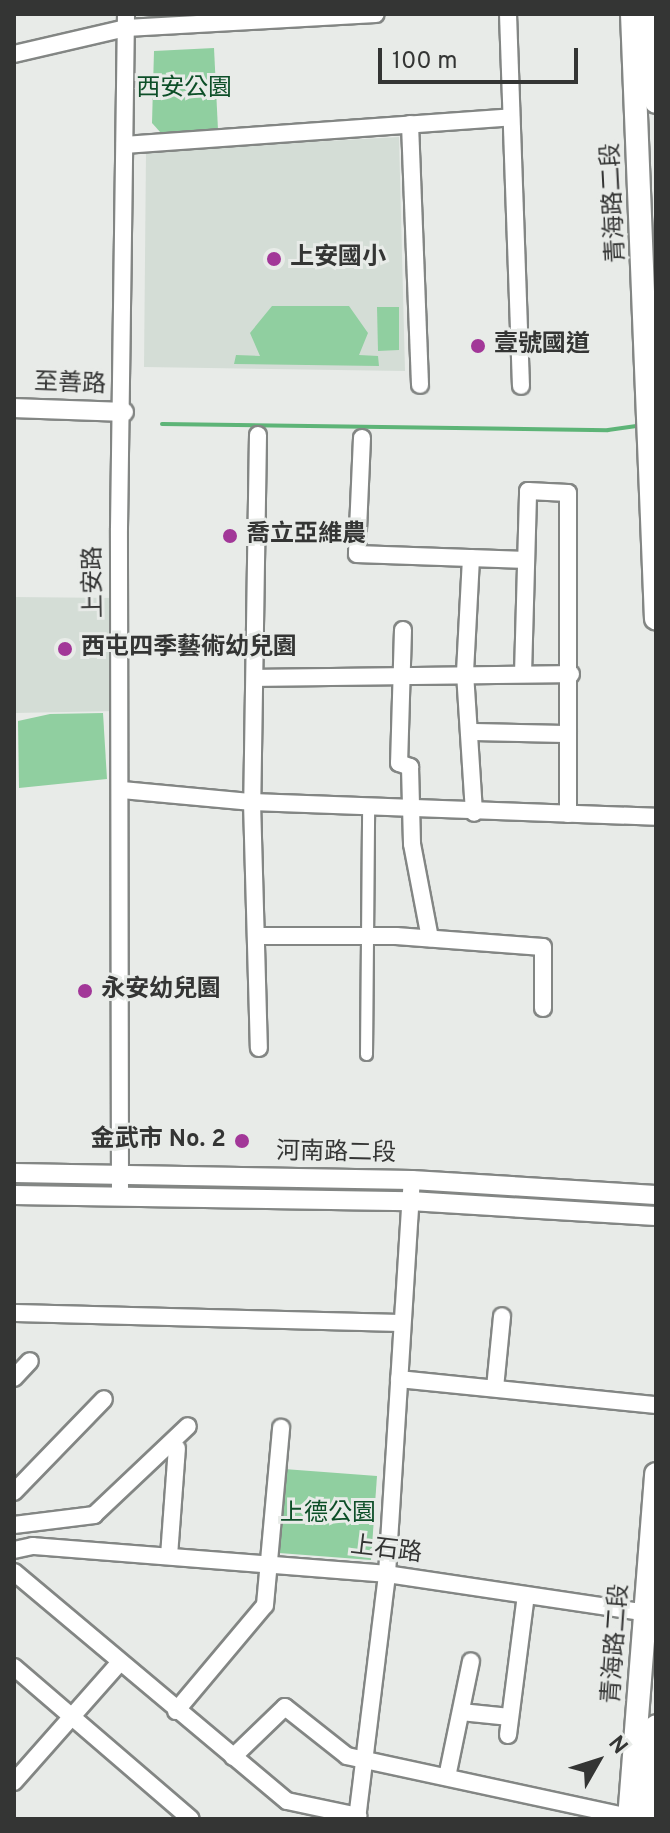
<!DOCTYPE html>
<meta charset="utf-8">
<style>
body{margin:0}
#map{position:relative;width:670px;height:1833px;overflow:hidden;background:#e8ebe8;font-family:Overpass,"Noto Sans TC",sans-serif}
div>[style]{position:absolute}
.built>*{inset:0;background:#d4ddd6}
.green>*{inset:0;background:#90cfa0}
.stream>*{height:4px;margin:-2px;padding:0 2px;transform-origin:2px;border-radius:2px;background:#5db477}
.roads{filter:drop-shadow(2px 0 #838684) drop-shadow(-2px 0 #838684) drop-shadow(0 2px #838684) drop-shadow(0 -2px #838684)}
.pedestrian>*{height:11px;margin:-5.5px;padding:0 5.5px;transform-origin:5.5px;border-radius:5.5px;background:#fff}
.minor>*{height:16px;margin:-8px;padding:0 8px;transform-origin:8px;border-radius:8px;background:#fff}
.tertiary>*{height:18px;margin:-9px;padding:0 9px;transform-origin:9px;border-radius:9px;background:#fff}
.secondary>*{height:22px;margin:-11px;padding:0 11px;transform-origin:11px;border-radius:11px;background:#fff}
.dots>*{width:22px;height:22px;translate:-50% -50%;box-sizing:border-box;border:4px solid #e8ebe8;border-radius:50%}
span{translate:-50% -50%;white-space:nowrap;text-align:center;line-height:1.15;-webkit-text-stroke:6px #e8ebe8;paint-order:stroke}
.park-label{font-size:24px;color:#0d4f28}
.street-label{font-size:24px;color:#343534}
.poi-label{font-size:24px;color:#343534;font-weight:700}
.left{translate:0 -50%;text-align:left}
.right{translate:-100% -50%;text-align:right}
.frame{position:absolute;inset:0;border:16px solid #343534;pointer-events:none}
.north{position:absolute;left:558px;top:1721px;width:80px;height:80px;-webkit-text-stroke:6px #e8ebe8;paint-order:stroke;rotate:51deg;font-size:22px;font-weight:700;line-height:32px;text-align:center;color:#343534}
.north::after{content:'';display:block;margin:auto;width:28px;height:36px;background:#343534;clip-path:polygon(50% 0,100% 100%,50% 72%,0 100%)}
.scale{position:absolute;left:378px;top:48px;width:200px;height:36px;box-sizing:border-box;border:4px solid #343534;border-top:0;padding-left:10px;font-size:24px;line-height:28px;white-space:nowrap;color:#343534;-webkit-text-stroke:6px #e8ebe8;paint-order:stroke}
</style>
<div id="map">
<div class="built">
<i style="clip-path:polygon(399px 137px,405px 371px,144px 367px,146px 151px)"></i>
<i style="clip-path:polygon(14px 597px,116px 598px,117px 711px,15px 713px)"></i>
</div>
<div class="green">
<i style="clip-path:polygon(214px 48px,218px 130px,161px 133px,152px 123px,154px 51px)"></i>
<i style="clip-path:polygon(272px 306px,349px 306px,368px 333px,359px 355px,378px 356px,379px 366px,234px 364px,236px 355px,260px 356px,250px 333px)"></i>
<i style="clip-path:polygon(377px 307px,399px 307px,399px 350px,378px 351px)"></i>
<i style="clip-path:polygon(103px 713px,107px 779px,19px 788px,18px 721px,50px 714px)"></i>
<i style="clip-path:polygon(284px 1469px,377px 1476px,371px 1560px,279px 1553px)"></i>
</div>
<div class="stream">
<i style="left:162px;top:424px;width:446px;rotate:0.8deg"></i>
<i style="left:608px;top:430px;width:34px;rotate:-8deg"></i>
</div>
<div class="roads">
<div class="pedestrian">
<i style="left:366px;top:1054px;width:247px;rotate:-89.5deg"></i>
</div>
<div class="minor">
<i style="left:508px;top:14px;width:372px;rotate:88deg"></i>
<i style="left:14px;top:54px;width:115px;rotate:-13.1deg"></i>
<i style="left:126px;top:28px;width:250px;rotate:-3.2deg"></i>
<i style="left:410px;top:124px;width:261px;rotate:87.8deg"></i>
<i style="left:125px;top:145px;width:387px;rotate:-4.1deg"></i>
<i style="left:258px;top:435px;width:367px;rotate:90.9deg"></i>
<i style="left:252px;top:802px;width:246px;rotate:88.4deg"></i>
<i style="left:362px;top:438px;width:116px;rotate:92.5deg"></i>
<i style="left:357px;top:554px;width:169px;rotate:2deg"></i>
<i style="left:471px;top:558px;width:115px;rotate:93deg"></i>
<i style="left:465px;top:673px;width:140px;rotate:86.3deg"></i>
<i style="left:403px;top:630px;width:133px;rotate:91.7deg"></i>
<i style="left:399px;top:763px;width:12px;rotate:20deg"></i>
<i style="left:410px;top:767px;width:77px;rotate:88.5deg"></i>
<i style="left:412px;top:844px;width:96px;rotate:79.2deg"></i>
<i style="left:523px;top:674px;width:183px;rotate:-88.4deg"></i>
<i style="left:528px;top:491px;width:40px;rotate:2.9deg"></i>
<i style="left:568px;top:493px;width:321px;rotate:90deg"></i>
<i style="left:256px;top:678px;width:315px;rotate:-0.7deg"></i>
<i style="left:471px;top:732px;width:97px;rotate:1.2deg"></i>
<i style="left:122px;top:790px;width:131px;rotate:5.3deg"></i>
<i style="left:252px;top:802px;width:404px;rotate:2.1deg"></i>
<i style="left:256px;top:936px;width:140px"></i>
<i style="left:396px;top:936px;width:147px;rotate:4.3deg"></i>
<i style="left:543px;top:947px;width:61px;rotate:90deg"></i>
<i style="left:120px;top:1197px;width:669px;rotate:-90.09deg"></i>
<i style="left:119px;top:528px;width:514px;rotate:-89.22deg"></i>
<i style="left:14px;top:1313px;width:388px;rotate:1.5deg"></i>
<i style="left:14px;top:1378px;width:23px;rotate:-47deg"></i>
<i style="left:399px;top:1379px;width:258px;rotate:5.8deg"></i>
<i style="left:495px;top:1388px;width:72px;rotate:-84.4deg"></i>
<i style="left:14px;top:1492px;width:129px;rotate:-45.9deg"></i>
<i style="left:14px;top:1525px;width:81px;rotate:-7.1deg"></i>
<i style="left:94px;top:1515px;width:129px;rotate:-43.4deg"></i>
<i style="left:14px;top:1550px;width:19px;rotate:-12deg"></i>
<i style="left:33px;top:1546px;width:355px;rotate:4.5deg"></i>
<i style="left:387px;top:1574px;width:270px;rotate:8.5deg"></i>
<i style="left:169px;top:1556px;width:108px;rotate:-85.8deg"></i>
<i style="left:14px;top:1572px;width:356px;rotate:40deg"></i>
<i style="left:287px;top:1801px;width:73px;rotate:11.9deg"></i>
<i style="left:14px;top:1667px;width:233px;rotate:40.7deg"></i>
<i style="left:176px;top:1711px;width:138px;rotate:-50deg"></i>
<i style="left:265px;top:1605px;width:178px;rotate:-84.8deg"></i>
<i style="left:461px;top:1712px;width:49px;rotate:5.8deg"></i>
<i style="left:508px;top:1735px;width:141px;rotate:-82.7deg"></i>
<i style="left:233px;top:1757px;width:72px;rotate:-43.9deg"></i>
<i style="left:285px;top:1707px;width:79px;rotate:38.3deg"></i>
<i style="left:347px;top:1756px;width:289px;rotate:12.2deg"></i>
<i style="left:447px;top:1777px;width:118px;rotate:-78.3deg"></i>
<i style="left:14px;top:1782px;width:160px;rotate:-48.5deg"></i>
<i style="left:357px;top:1819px;width:247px;rotate:-83deg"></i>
<i style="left:387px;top:1574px;width:395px;rotate:-86.4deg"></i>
</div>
<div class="tertiary">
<i style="left:14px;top:408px;width:110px;rotate:2.1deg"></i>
<i style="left:14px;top:1173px;width:398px;rotate:1deg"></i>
<i style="left:412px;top:1180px;width:244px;rotate:3.5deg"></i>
<i style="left:14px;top:1195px;width:396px;rotate:0.9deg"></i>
<i style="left:410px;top:1201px;width:246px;rotate:3.5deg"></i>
</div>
<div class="secondary">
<i style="left:632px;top:14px;width:605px;rotate:87.73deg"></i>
<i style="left:653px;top:14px;width:88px;rotate:88deg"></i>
<i style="left:629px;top:1819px;width:346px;rotate:-85.5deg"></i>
<i style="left:648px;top:1819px;width:93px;rotate:-85.1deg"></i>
</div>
</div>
<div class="dots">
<i style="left:274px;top:259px;background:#a23798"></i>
<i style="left:478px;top:346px;background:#a23798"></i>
<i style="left:230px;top:536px;background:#a23798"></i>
<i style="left:65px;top:649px;background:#a23798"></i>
<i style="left:85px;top:991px;background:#a23798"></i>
<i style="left:242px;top:1141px;background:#a23798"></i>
</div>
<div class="park-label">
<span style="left:184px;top:90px">西安公園</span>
<span style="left:328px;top:1515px">上德公園</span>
</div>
<div class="street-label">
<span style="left:615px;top:203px;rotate:-93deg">青海路二段</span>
<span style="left:70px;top:385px;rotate:2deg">至善路</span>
<span style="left:95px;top:582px;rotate:-91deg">上安路</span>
<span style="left:336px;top:1154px;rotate:1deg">河南路二段</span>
<span style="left:386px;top:1551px;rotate:7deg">上石路</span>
<span style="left:617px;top:1644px;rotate:-86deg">青海路二段</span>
</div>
<div class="poi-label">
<span class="left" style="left:290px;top:259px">上安國小</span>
<span class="left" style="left:494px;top:346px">壹號國道</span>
<span class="left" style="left:246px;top:536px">喬立亞維農</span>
<span class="left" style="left:81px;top:649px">西屯四季藝術幼兒園</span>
<span class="left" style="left:101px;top:991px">永安幼兒園</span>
<span class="right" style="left:226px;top:1141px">金武市 No. 2</span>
</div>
<div class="frame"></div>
<div class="north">N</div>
<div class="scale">100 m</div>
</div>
